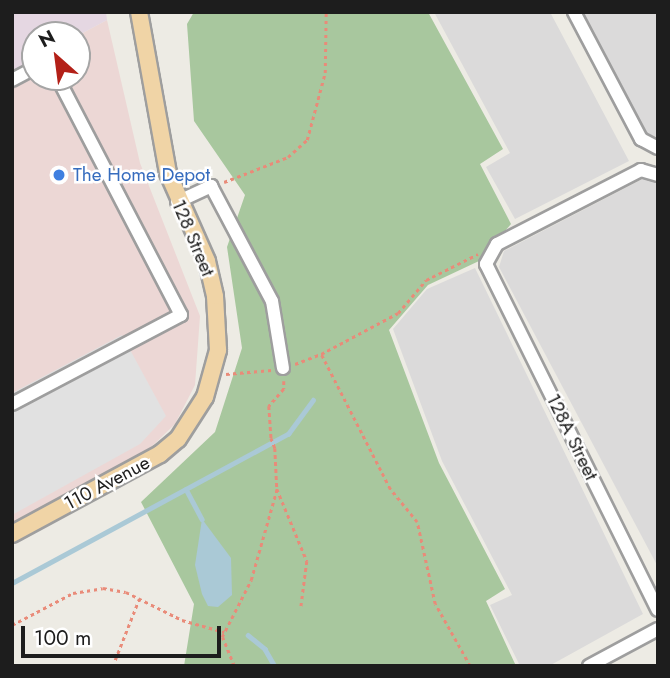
<!DOCTYPE html>
<style>
body{margin:0}
#map{position:relative;width:670px;height:678px;overflow:hidden;background:#edebe4;font-family:Jost,sans-serif}
div>[style]{position:absolute}
.residential>*{inset:0;background:#dbdada}
.commercial>*{inset:0;background:#ecd7d5}
.industrial>*{inset:0;background:#e5d7e2}
.forest>*{inset:0;background:#a8c79e}
.parking>*{inset:0;background:#e1e1e1}
.water>*{inset:0;background:#aac9d6}
.stream>*{height:4.5px;margin:-2.25px;padding:0 2.25px;transform-origin:2.25px;border-radius:2.25px;background:#aac9d6}
.path>*{height:2.5px;margin-top:-1.25px;transform-origin:0;background:repeating-linear-gradient(90deg,#e98b79 0 3.5px,transparent 0 7px)}
.roads{filter:drop-shadow(2px 0 #9e9e9e) drop-shadow(-2px 0 #9e9e9e) drop-shadow(0 2px #9e9e9e) drop-shadow(0 -2px #9e9e9e)}
.minor>*{height:12px;margin:-6px;padding:0 6px;transform-origin:6px;border-radius:6px;background:#fff}
.major>*{height:16px;margin:-8px;padding:0 8px;transform-origin:8px;border-radius:8px;background:#f0d4a6}
.dots>*{width:19px;height:19px;translate:-50% -50%;box-sizing:border-box;border:4px solid #fff;border-radius:50%}
span{translate:-50% -50%;white-space:nowrap;text-align:center;line-height:1.15;-webkit-text-stroke:5px #fff;paint-order:stroke}
.shop-label{font-size:19px;color:#366cbe}
.left{translate:0 -50%;text-align:left}
.street-label{font-size:19px;color:#1d1d1d}
.frame{position:absolute;inset:0;border:14px solid #1d1d1d;pointer-events:none}
.north{position:absolute;left:21px;top:21px;width:70px;height:70px;box-sizing:border-box;background:#fff;border:2px solid #a5a5a5;border-radius:50%;rotate:332deg;font-size:19px;font-weight:700;line-height:28px;text-align:center;color:#1d1d1d}
.north::after{content:'';display:block;margin:auto;width:24px;height:32px;background:#b32018;clip-path:polygon(50% 0,100% 100%,50% 72%,0 100%)}
.scale{position:absolute;left:21px;top:626px;width:200px;height:32px;box-sizing:border-box;border:4px solid #1d1d1d;border-top:0;padding-left:9px;font-size:21px;line-height:24px;white-space:nowrap;color:#1d1d1d;-webkit-text-stroke:5px #fff;paint-order:stroke}
</style>
<div id="map">
<div class="residential">
<i style="clip-path:polygon(434px 12px,550px 12px,629px 161px,515px 219px,486px 167px,510px 153px)"></i>
<i style="clip-path:polygon(582px 12px,658px 12px,658px 137px,646px 134px)"></i>
<i style="clip-path:polygon(658px 171px,658px 567px,499px 267px,504px 251px)"></i>
<i style="clip-path:polygon(475px 268px,643px 614px,549px 666px,520px 666px,490px 605px,512px 595px,442px 461px,393px 329px,427px 289px)"></i>
</div>
<div class="commercial">
<i style="clip-path:polygon(107px 20px,140px 163px,200px 316px,195px 385px,175px 424px,141px 457px,12px 526px,12px 71px,35px 59px,35px 77px,77px 77px,77px 36px)"></i>
</div>
<div class="industrial">
<i style="clip-path:polygon(12px 12px,106px 12px,107px 20px,77px 36px,35px 35px,35px 59px,12px 71px)"></i>
</div>
<div class="forest">
<i style="clip-path:polygon(194px 12px,428px 12px,503px 149px,480px 164px,511px 224px,479px 261px,428px 285px,389px 330px,439px 463px,505px 589px,486px 601px,516px 666px,184px 666px,194px 604px,141px 502px,215px 432px,242px 348px,227px 247px,245px 195px,194px 121px,187px 24px)"></i>
</div>
<div class="parking">
<i style="clip-path:polygon(122px 335px,166px 416px,140px 444px,12px 515px,12px 393px)"></i>
</div>
<div class="water">
<i style="clip-path:polygon(202px 519px,231px 558px,232px 595px,218px 607px,208px 606px,202px 594px,195px 565px)"></i>
</div>
<div class="stream">
<i style="left:186px;top:489px;width:34px;rotate:62deg"></i>
<i style="left:12px;top:583px;width:314px;rotate:-28.4deg"></i>
<i style="left:288px;top:434px;width:42px;rotate:-53.7deg"></i>
<i style="left:248px;top:635px;width:22px;rotate:39deg"></i>
<i style="left:265px;top:649px;width:20px;rotate:60deg"></i>
</div>
<div class="path">
<i style="left:224px;top:182px;width:69px;rotate:-21.3deg"></i>
<i style="left:288px;top:157px;width:25px;rotate:-42deg"></i>
<i style="left:307px;top:140px;width:69px;rotate:-75deg"></i>
<i style="left:325px;top:73px;width:61px;rotate:-89.1deg"></i>
<i style="left:295px;top:364px;width:28px;rotate:-21deg"></i>
<i style="left:226px;top:374px;width:46px;rotate:-5deg"></i>
<i style="left:284px;top:381px;width:8px;rotate:90deg"></i>
<i style="left:284px;top:389px;width:23px;rotate:131deg"></i>
<i style="left:269px;top:406px;width:32px;rotate:86deg"></i>
<i style="left:271px;top:438px;width:11px;rotate:68deg"></i>
<i style="left:275px;top:448px;width:41px;rotate:87.2deg"></i>
<i style="left:277px;top:489px;width:78px;rotate:67.4deg"></i>
<i style="left:307px;top:561px;width:46px;rotate:97.4deg"></i>
<i style="left:12px;top:625px;width:69px;rotate:-27.7deg"></i>
<i style="left:73px;top:593px;width:30px;rotate:-9deg"></i>
<i style="left:103px;top:588px;width:23px;rotate:10deg"></i>
<i style="left:126px;top:592px;width:63px;rotate:26.6deg"></i>
<i style="left:182px;top:620px;width:44px;rotate:15.9deg"></i>
<i style="left:115px;top:660px;width:66px;rotate:-68.5deg"></i>
<i style="left:234px;top:666px;width:31px;rotate:-112deg"></i>
<i style="left:222px;top:637px;width:64px;rotate:-63deg"></i>
<i style="left:251px;top:580px;width:95px;rotate:-74.1deg"></i>
<i style="left:470px;top:666px;width:71px;rotate:-119.4deg"></i>
<i style="left:435px;top:604px;width:84px;rotate:-102.4deg"></i>
<i style="left:417px;top:522px;width:43px;rotate:-129.3deg"></i>
<i style="left:390px;top:489px;width:152px;rotate:-117.1deg"></i>
<i style="left:321px;top:354px;width:87px;rotate:-28deg"></i>
<i style="left:398px;top:313px;width:43px;rotate:-49.7deg"></i>
<i style="left:426px;top:280px;width:58px;rotate:-26.6deg"></i>
</div>
<div class="roads">
<div class="minor">
<i style="left:574px;top:12px;width:144px;rotate:62.2deg"></i>
<i style="left:641px;top:139px;width:19px;rotate:28deg"></i>
<i style="left:12px;top:80px;width:26px;rotate:-28deg"></i>
<i style="left:658px;top:175px;width:18px;rotate:-164deg"></i>
<i style="left:641px;top:170px;width:162px;rotate:152.8deg"></i>
<i style="left:497px;top:244px;width:23px;rotate:119deg"></i>
<i style="left:486px;top:264px;width:386px;rotate:63.6deg"></i>
<i style="left:177px;top:202px;width:38px;rotate:-25deg"></i>
<i style="left:211px;top:186px;width:130px;rotate:62.1deg"></i>
<i style="left:272px;top:301px;width:68px;rotate:80.7deg"></i>
<i style="left:12px;top:404px;width:191px;rotate:-27.8deg"></i>
<i style="left:181px;top:315px;width:268px;rotate:-117.5deg"></i>
<i style="left:589px;top:666px;width:78px;rotate:-28.2deg"></i>
</div>
<div class="major">
<i style="left:12px;top:534px;width:168px;rotate:-28.4deg"></i>
<i style="left:160px;top:454px;width:23px;rotate:-40deg"></i>
<i style="left:178px;top:439px;width:50px;rotate:-57.3deg"></i>
<i style="left:205px;top:397px;width:49px;rotate:-74.5deg"></i>
<i style="left:218px;top:350px;width:54px;rotate:-93.2deg"></i>
<i style="left:215px;top:296px;width:36px;rotate:-103deg"></i>
<i style="left:207px;top:261px;width:96px;rotate:-113.9deg"></i>
<i style="left:168px;top:173px;width:164px;rotate:-100.2deg"></i>
</div>
</div>
<div class="dots">
<i style="left:59px;top:175px;background:#3f7fe0"></i>
</div>
<div class="shop-label">
<span class="left" style="left:73px;top:175px">The Home Depot</span>
</div>
<div class="street-label">
<span style="left:193px;top:238px;rotate:67deg">128 Street</span>
<span style="left:572px;top:437px;rotate:64deg">128A Street</span>
<span style="left:107px;top:483px;rotate:-28deg">110 Avenue</span>
</div>
<div class="frame"></div>
<div class="north">N</div>
<div class="scale">100 m</div>
</div>
